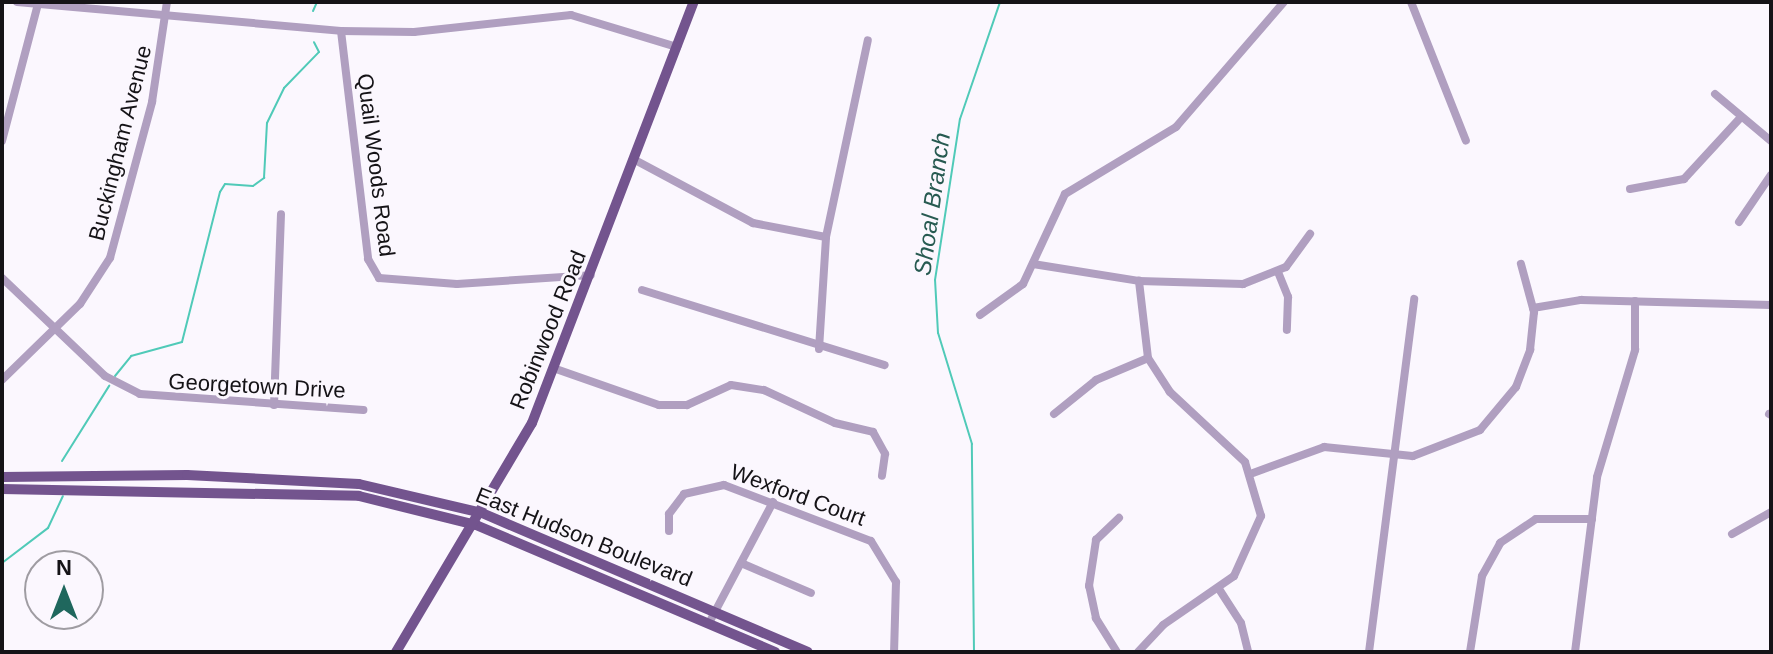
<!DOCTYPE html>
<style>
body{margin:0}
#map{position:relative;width:1773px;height:654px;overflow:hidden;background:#fbf7fe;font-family:Arial,sans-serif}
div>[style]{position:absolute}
.stream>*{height:2px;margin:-1px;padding:0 1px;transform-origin:1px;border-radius:1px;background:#50cab8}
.minor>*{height:8px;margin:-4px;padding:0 4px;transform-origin:4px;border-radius:4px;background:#b09fc0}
.major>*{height:10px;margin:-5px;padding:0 5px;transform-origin:5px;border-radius:5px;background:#73548e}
span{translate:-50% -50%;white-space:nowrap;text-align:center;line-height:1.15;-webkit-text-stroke:6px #fbf7fe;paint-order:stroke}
.street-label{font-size:22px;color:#151317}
.water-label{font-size:24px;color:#275a51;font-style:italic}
.frame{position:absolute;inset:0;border:4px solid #151317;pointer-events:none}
.north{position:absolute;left:24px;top:550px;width:80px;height:80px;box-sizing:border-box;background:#fbf7fe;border:2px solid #9f9ca2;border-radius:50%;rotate:0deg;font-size:22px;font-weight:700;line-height:32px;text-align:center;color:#151317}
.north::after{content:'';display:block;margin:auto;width:28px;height:36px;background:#1f675d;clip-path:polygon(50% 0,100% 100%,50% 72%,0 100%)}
</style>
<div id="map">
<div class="stream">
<i style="left:313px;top:11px;width:10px;rotate:-66deg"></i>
<i style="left:115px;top:376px;width:26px;rotate:-51deg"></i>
<i style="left:131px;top:356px;width:53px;rotate:-15.4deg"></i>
<i style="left:182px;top:342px;width:155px;rotate:-75.8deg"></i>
<i style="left:220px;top:192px;width:9px;rotate:-58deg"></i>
<i style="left:225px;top:184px;width:28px;rotate:4deg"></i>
<i style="left:253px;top:186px;width:14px;rotate:-36deg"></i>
<i style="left:264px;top:178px;width:55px;rotate:-86.9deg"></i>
<i style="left:267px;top:123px;width:39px;rotate:-64deg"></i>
<i style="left:284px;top:88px;width:50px;rotate:-45.8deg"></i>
<i style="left:319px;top:52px;width:11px;rotate:-117deg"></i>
<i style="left:62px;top:461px;width:89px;rotate:-57.9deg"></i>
<i style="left:2px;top:563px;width:58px;rotate:-37.3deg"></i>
<i style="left:48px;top:528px;width:35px;rotate:-65deg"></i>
<i style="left:2px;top:624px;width:23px;rotate:90deg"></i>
<i style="left:974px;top:652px;width:208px;rotate:-90.6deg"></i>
<i style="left:972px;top:444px;width:116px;rotate:-107deg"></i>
<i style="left:938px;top:333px;width:53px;rotate:-93.2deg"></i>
<i style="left:935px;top:280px;width:163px;rotate:-81.2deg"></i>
<i style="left:960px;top:119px;width:124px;rotate:-71.1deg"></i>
</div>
<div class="minor">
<i style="left:17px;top:2px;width:325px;rotate:5.1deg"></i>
<i style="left:341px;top:31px;width:73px;rotate:0.8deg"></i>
<i style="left:414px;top:32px;width:158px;rotate:-6.2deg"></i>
<i style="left:571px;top:15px;width:111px;rotate:16.8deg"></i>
<i style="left:1411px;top:2px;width:149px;rotate:68.4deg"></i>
<i style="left:341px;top:31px;width:230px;rotate:83.2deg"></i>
<i style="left:368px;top:259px;width:22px;rotate:60deg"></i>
<i style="left:379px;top:278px;width:78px;rotate:4.4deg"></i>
<i style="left:457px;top:284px;width:134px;rotate:-3.8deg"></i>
<i style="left:1715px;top:94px;width:73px;rotate:40deg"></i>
<i style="left:2px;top:141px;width:142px;rotate:-75.3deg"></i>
<i style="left:635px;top:160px;width:134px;rotate:28.1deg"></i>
<i style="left:753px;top:223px;width:74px;rotate:10.9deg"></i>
<i style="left:1630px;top:189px;width:55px;rotate:-10.5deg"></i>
<i style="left:1684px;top:179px;width:84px;rotate:-47.4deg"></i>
<i style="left:1739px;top:222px;width:57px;rotate:-55.8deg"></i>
<i style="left:1033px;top:264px;width:107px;rotate:9.1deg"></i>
<i style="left:1139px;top:281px;width:104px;rotate:1.7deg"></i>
<i style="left:1243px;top:284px;width:46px;rotate:-21.6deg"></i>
<i style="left:1286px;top:267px;width:41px;rotate:-54deg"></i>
<i style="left:1278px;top:272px;width:27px;rotate:68deg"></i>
<i style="left:1288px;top:297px;width:33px;rotate:92deg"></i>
<i style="left:2px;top:278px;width:142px;rotate:43.6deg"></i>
<i style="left:105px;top:376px;width:39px;rotate:27deg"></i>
<i style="left:140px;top:394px;width:224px;rotate:4.1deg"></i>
<i style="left:642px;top:290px;width:254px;rotate:17.2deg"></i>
<i style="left:1533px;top:308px;width:49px;rotate:-9.5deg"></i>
<i style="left:1581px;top:300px;width:190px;rotate:1.5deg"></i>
<i style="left:980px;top:315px;width:53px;rotate:-35.8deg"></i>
<i style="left:1023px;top:284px;width:99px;rotate:-65deg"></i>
<i style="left:1065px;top:194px;width:130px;rotate:-31.1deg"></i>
<i style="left:1176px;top:127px;width:165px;rotate:-49.2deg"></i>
<i style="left:819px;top:349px;width:112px;rotate:-86.4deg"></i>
<i style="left:826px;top:237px;width:201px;rotate:-78deg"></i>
<i style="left:556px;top:369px;width:109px;rotate:19.3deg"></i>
<i style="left:659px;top:405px;width:28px"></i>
<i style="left:687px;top:405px;width:48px;rotate:-24.4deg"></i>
<i style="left:731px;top:385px;width:33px;rotate:9deg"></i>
<i style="left:764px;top:390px;width:78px;rotate:24.9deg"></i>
<i style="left:835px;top:423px;width:39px;rotate:13deg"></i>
<i style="left:873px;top:432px;width:25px;rotate:61deg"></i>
<i style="left:885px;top:454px;width:22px;rotate:98deg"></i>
<i style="left:2px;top:380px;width:109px;rotate:-44.3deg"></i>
<i style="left:80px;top:304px;width:55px;rotate:-56.9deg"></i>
<i style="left:110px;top:258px;width:162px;rotate:-74.9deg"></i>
<i style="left:152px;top:102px;width:101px;rotate:-81.5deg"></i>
<i style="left:274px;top:405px;width:191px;rotate:-87.9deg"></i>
<i style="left:1054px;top:414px;width:54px;rotate:-39deg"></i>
<i style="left:1096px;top:380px;width:56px;rotate:-22.9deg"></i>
<i style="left:1769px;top:414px;width:2px;rotate:27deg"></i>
<i style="left:1253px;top:473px;width:76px;rotate:-20.1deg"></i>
<i style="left:1324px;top:447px;width:89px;rotate:5.8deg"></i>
<i style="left:1413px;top:456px;width:72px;rotate:-21.2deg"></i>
<i style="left:1480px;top:430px;width:56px;rotate:-50.1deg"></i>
<i style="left:1516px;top:387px;width:40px;rotate:-69deg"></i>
<i style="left:1530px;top:350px;width:38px;rotate:-84deg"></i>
<i style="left:1534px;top:312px;width:50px;rotate:-105.2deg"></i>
<i style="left:669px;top:531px;width:17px;rotate:-90deg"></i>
<i style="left:669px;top:514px;width:25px;rotate:-53deg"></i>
<i style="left:684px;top:494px;width:41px;rotate:-12.7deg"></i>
<i style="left:724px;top:485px;width:157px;rotate:20.9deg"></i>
<i style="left:871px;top:541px;width:48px;rotate:58.6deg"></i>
<i style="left:896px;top:582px;width:70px;rotate:91.6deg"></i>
<i style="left:1732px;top:534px;width:45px;rotate:-29.4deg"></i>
<i style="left:741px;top:563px;width:76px;rotate:23.2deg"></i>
<i style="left:1219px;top:589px;width:40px;rotate:57.1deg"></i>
<i style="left:1241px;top:623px;width:30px;rotate:76deg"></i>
<i style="left:709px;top:623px;width:137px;rotate:-62.1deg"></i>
<i style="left:1117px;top:652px;width:40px;rotate:-122deg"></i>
<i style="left:1096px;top:618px;width:33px;rotate:-102deg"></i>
<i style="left:1089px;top:586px;width:47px;rotate:-81.3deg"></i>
<i style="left:1096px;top:540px;width:32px;rotate:-44deg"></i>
<i style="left:1138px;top:652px;width:37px;rotate:-47deg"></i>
<i style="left:1163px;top:625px;width:86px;rotate:-34.6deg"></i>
<i style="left:1234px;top:576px;width:66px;rotate:-65.8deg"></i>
<i style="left:1261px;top:516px;width:56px;rotate:-106.5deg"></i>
<i style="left:1245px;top:462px;width:103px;rotate:-137deg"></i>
<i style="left:1170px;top:392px;width:40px;rotate:-122.9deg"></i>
<i style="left:1148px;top:358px;width:78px;rotate:-96.7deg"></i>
<i style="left:1369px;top:652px;width:356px;rotate:-82.7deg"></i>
<i style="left:1470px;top:652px;width:77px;rotate:-81deg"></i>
<i style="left:1482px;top:576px;width:38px;rotate:-61deg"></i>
<i style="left:1500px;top:543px;width:43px;rotate:-33.7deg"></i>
<i style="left:1536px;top:519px;width:56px"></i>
<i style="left:1575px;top:652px;width:176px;rotate:-82.8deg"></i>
<i style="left:1597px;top:477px;width:133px;rotate:-73.3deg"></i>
<i style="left:1635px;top:350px;width:49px;rotate:-90deg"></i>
</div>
<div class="major">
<i style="left:2px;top:477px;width:185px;rotate:-0.6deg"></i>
<i style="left:187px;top:475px;width:172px;rotate:3deg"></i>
<i style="left:359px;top:484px;width:126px;rotate:13.3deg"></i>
<i style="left:482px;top:513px;width:354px;rotate:23.1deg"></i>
<i style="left:2px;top:489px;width:357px;rotate:1.1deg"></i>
<i style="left:359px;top:496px;width:121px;rotate:13.9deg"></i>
<i style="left:476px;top:525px;width:325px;rotate:23deg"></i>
<i style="left:396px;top:652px;width:266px;rotate:-59.3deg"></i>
<i style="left:532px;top:423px;width:451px;rotate:-69deg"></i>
</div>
<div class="street-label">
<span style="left:120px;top:143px;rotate:-76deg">Buckingham Avenue</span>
<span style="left:376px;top:165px;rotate:83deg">Quail Woods Road</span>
<span style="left:548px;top:330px;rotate:-68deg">Robinwood Road</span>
<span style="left:257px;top:386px;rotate:3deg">Georgetown Drive</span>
<span style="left:798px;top:495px;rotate:20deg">Wexford Court</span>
<span style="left:584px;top:537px;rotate:22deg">East Hudson Boulevard</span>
</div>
<div class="water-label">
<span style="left:932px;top:204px;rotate:-82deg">Shoal Branch</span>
</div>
<div class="frame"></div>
<div class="north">N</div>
</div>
